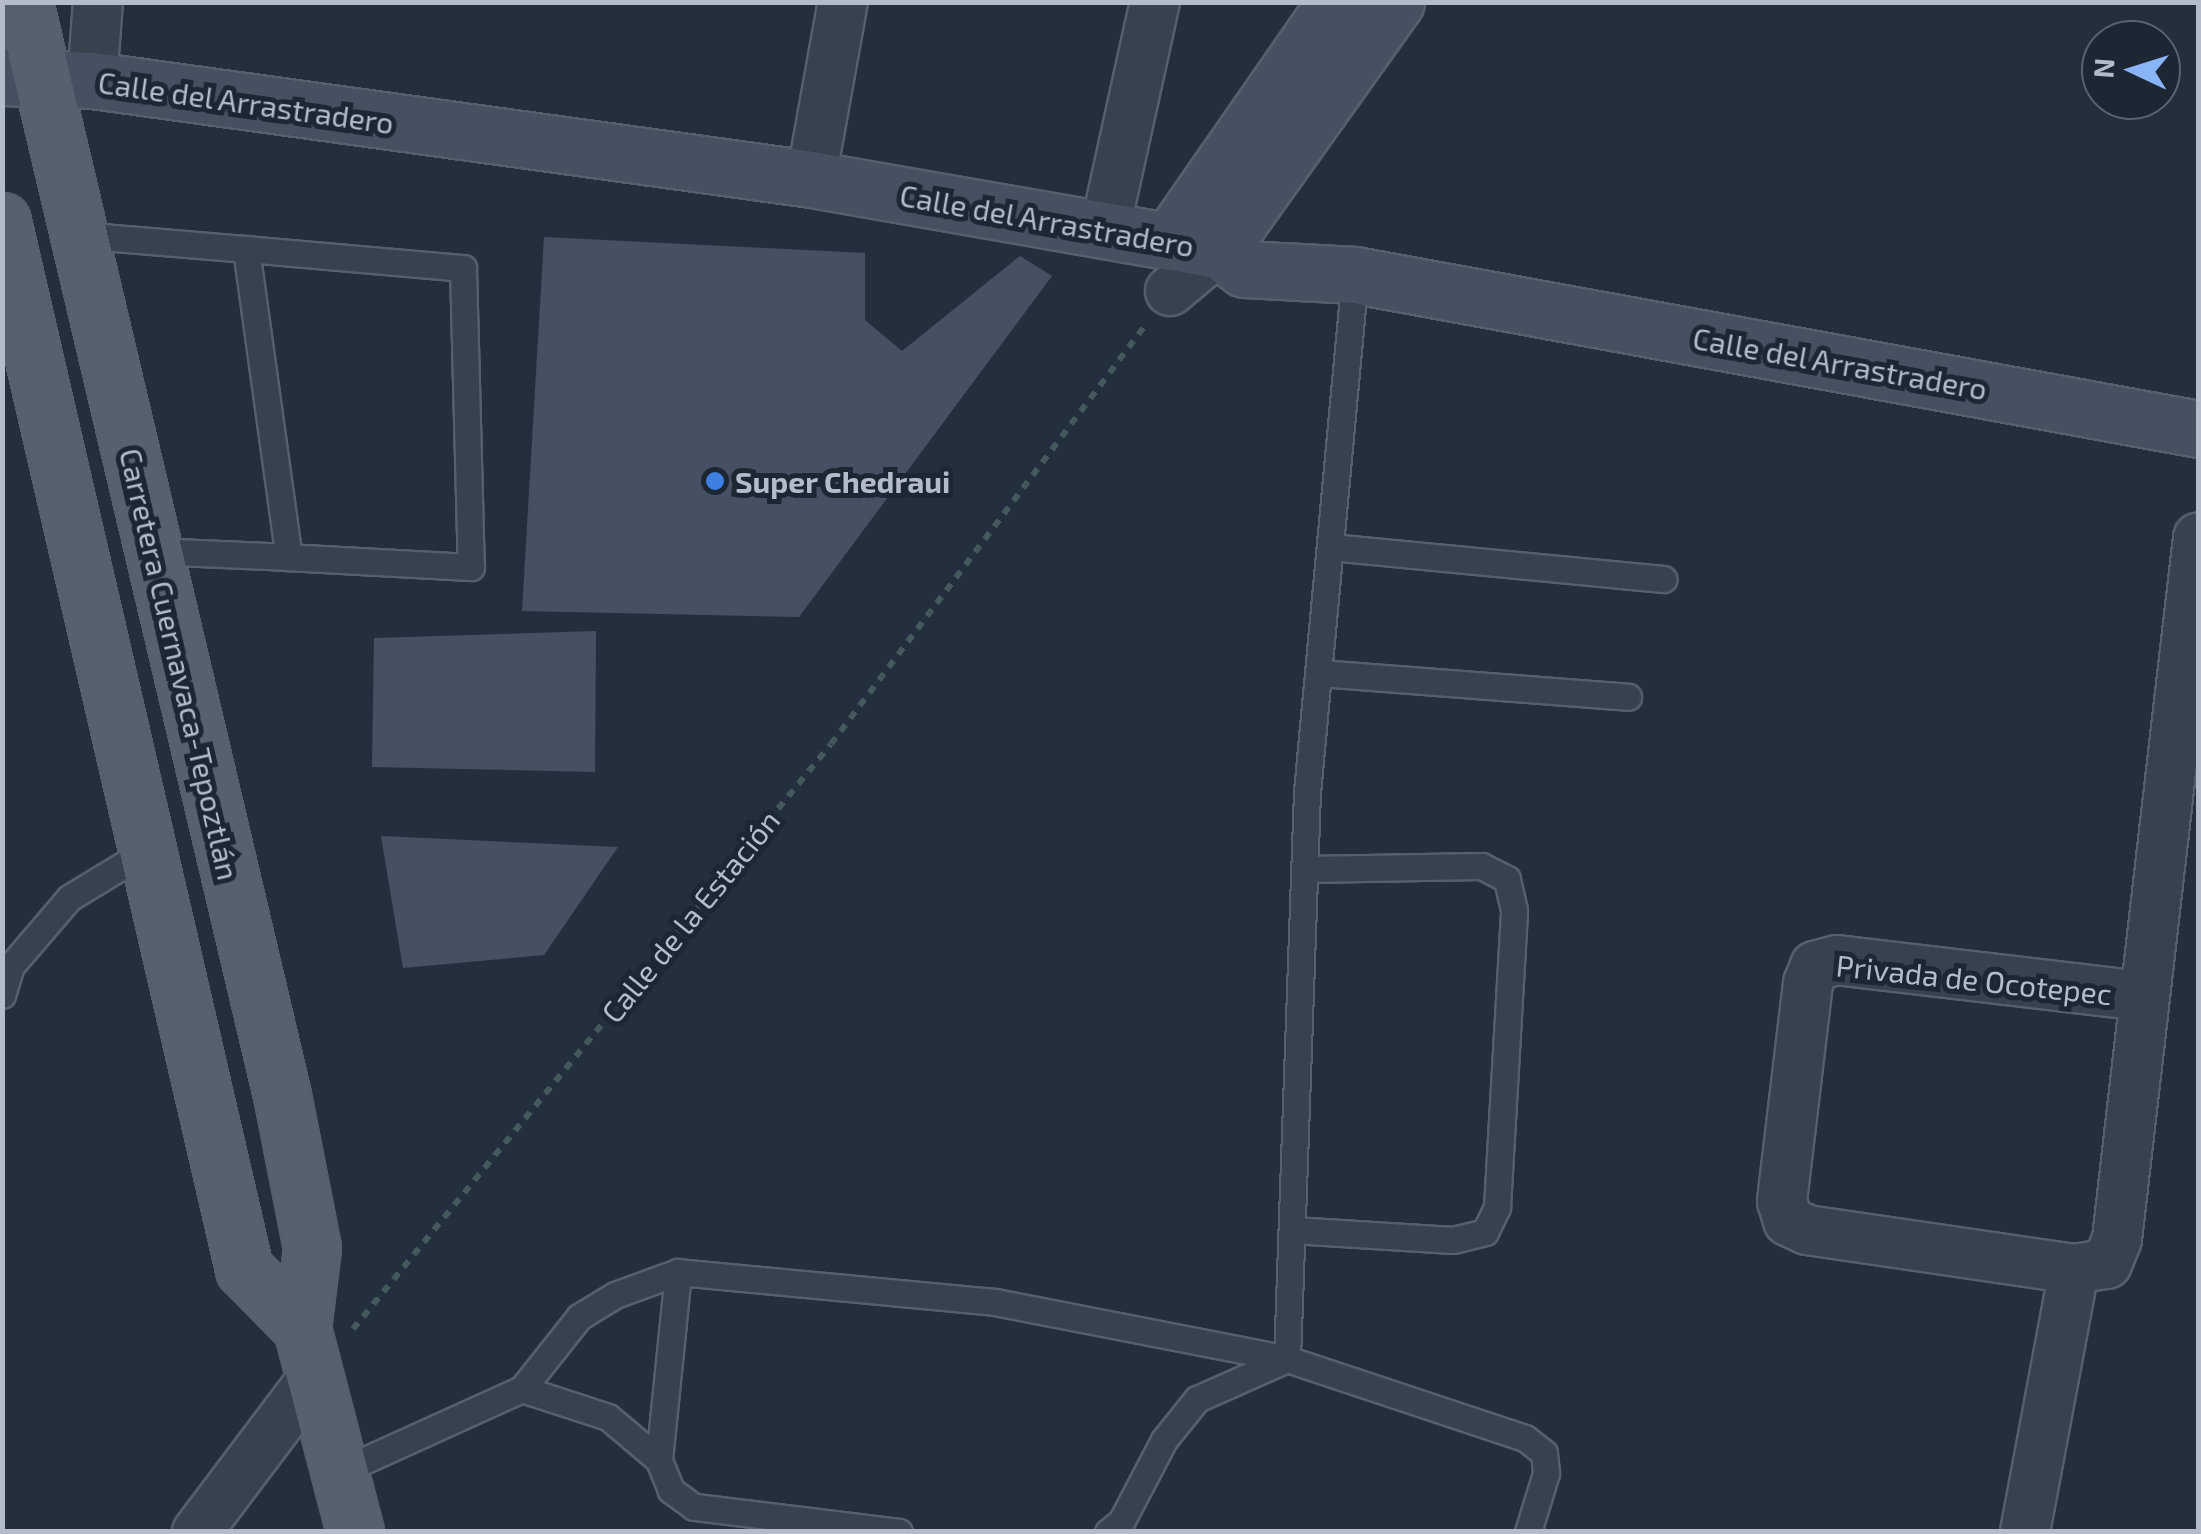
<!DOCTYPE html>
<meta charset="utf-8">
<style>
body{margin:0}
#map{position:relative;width:2201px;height:1534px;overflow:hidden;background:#242f3e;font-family:"Exo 2",sans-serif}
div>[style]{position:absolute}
.building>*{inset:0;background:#455162}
.path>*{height:6px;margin-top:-3px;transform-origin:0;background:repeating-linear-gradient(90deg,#44595c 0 8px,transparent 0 16px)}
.roads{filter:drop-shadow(2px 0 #565f6c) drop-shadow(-2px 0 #565f6c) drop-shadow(0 2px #565f6c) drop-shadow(0 -2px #565f6c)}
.lane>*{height:25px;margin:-12.5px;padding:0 12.5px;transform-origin:12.5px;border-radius:12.5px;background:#38414e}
.street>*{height:48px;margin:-24px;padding:0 24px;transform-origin:24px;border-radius:24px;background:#38414e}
.secondary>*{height:55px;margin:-27.5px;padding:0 27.5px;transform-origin:27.5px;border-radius:27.5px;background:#465061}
.primary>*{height:55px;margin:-27.5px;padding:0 27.5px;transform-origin:27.5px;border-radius:27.5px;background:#56606e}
.dots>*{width:28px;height:28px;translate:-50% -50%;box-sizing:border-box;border:5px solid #1d2633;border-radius:50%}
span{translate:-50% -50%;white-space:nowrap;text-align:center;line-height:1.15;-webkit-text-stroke:10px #1d2633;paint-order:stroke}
.street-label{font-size:30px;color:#b4bcc9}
.poi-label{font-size:30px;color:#b4bcc9;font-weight:700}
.left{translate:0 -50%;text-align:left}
.frame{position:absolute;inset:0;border:5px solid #b4bcc9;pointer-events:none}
.north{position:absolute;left:2081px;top:20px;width:100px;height:100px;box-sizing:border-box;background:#1d2633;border:2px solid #59626f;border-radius:50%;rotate:274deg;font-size:28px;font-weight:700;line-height:40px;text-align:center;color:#b4bcc9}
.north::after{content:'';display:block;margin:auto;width:35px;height:45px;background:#8ab4f8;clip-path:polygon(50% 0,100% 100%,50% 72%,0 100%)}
</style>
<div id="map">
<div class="building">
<i style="clip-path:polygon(544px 237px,865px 253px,865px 320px,902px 351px,1020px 256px,1052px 276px,799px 617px,522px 611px)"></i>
<i style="clip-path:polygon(596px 631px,595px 772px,372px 767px,374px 638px)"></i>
<i style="clip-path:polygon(381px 836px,618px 847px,544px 955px,403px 968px)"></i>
</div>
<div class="path">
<i style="left:353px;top:1329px;width:755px;rotate:-50.75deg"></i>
<i style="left:831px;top:744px;width:521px;rotate:-53.11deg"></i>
</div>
<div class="roads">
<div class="lane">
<i style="left:79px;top:235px;width:168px;rotate:4.8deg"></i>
<i style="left:246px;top:249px;width:311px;rotate:82.1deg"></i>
<i style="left:289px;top:557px;width:135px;rotate:-177.5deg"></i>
<i style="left:246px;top:249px;width:218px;rotate:5deg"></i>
<i style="left:463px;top:268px;width:299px;rotate:88.5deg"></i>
<i style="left:471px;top:567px;width:182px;rotate:-176.9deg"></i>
<i style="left:1330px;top:547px;width:335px;rotate:5.5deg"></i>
<i style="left:1319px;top:673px;width:310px;rotate:4.4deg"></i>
<i style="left:2px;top:995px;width:30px;rotate:-73deg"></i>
<i style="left:11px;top:966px;width:89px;rotate:-49.5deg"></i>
<i style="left:69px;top:898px;width:92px;rotate:-31.3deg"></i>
<i style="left:1293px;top:1230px;width:160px;rotate:3.6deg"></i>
<i style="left:1453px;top:1240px;width:33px;rotate:-14deg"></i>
<i style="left:1485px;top:1232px;width:28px;rotate:-64deg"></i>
<i style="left:1497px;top:1207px;width:297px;rotate:-86.7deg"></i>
<i style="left:1514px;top:910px;width:32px;rotate:-103deg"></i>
<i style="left:1507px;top:879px;width:28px;rotate:-153deg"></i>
<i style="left:1482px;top:866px;width:177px;rotate:179deg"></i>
<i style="left:1287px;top:1359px;width:567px;rotate:-87.98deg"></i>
<i style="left:1307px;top:792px;width:519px;rotate:-84.7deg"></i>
<i style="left:522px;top:1389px;width:90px;rotate:18deg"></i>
<i style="left:608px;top:1417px;width:67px;rotate:40.1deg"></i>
<i style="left:339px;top:1472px;width:201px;rotate:-24.4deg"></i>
<i style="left:522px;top:1389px;width:92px;rotate:-51.6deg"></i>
<i style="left:579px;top:1317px;width:42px;rotate:-31.4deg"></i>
<i style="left:615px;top:1295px;width:67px;rotate:-20.1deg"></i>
<i style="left:899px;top:1532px;width:207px;rotate:-173deg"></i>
<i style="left:694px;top:1507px;width:29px;rotate:-144deg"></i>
<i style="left:671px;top:1490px;width:32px;rotate:-112deg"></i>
<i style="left:659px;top:1460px;width:189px;rotate:-84.2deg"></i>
<i style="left:678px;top:1272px;width:318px;rotate:5.4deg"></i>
<i style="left:995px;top:1302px;width:298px;rotate:11deg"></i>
<i style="left:1287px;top:1359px;width:251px;rotate:18.4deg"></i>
<i style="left:1525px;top:1438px;width:24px;rotate:38deg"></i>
<i style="left:1544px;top:1453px;width:20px;rotate:84deg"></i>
<i style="left:1546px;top:1473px;width:62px;rotate:107deg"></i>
<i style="left:1108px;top:1532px;width:16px;rotate:-38deg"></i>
<i style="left:1121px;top:1522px;width:93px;rotate:-62.3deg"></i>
<i style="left:1164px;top:1440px;width:53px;rotate:-51.2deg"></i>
<i style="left:1197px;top:1399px;width:98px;rotate:-24deg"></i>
</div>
<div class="street">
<i style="left:92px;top:80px;width:78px;rotate:-85.6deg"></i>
<i style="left:811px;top:179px;width:180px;rotate:-79.8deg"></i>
<i style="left:1105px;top:229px;width:232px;rotate:-77.6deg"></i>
<i style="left:1170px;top:291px;width:64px;rotate:-39.9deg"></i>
<i style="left:2142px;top:996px;width:307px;rotate:-173.3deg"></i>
<i style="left:1837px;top:960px;width:23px;rotate:165deg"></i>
<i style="left:1815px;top:966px;width:18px;rotate:112deg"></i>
<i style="left:1808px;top:983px;width:220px;rotate:96.8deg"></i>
<i style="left:1782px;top:1201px;width:21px;rotate:73deg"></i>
<i style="left:1788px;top:1221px;width:21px;rotate:25deg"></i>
<i style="left:1807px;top:1230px;width:270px;rotate:8.3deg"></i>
<i style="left:2074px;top:1269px;width:33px;rotate:-9deg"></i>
<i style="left:2107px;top:1264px;width:27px;rotate:-68deg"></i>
<i style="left:2117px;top:1239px;width:706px;rotate:-83.41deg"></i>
<i style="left:197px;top:1532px;width:194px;rotate:-53deg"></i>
<i style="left:2025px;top:1532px;width:268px;rotate:-79.4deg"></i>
</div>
<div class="secondary">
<i style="left:2px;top:77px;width:90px;rotate:1.9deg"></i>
<i style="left:92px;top:80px;width:726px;rotate:7.84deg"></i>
<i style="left:811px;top:179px;width:414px;rotate:9.9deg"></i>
<i style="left:1219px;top:250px;width:31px;rotate:37deg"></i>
<i style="left:1244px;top:269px;width:111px;rotate:3.1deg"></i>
<i style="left:1355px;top:275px;width:857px;rotate:10.35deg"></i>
<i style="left:1169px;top:242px;width:292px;rotate:-55.2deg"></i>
<i style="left:1219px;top:250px;width:305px;rotate:-54.5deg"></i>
</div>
<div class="primary">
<i style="left:24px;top:2px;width:1123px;rotate:76.72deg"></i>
<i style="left:282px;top:1095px;width:156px;rotate:78.9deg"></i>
<i style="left:312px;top:1248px;width:81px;rotate:97.1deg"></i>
<i style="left:302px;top:1328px;width:211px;rotate:75.4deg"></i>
<i style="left:2px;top:221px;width:1076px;rotate:77deg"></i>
<i style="left:244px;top:1269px;width:83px;rotate:45.5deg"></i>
</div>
</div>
<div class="dots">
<i style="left:715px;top:481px;background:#3f7fe0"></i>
</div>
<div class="street-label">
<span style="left:246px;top:102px;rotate:8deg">Calle del Arrastradero</span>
<span style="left:1047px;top:220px;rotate:10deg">Calle del Arrastradero</span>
<span style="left:1840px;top:363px;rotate:10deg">Calle del Arrastradero</span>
<span style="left:180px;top:664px;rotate:77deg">Carretera Cuernavaca-Tepoztlán</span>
<span style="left:690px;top:916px;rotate:-51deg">Calle de la Estación</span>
<span style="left:1974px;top:979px;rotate:6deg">Privada de Ocotepec</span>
</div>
<div class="poi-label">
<span class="left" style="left:735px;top:481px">Super Chedraui</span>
</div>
<div class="frame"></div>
<div class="north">N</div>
</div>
